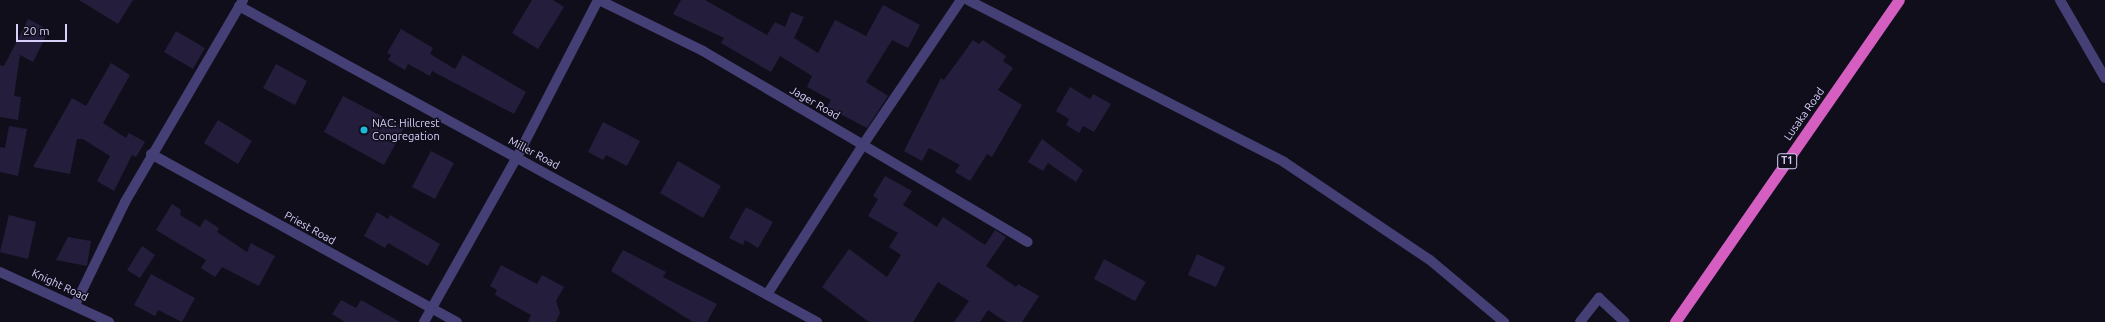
<!DOCTYPE html>
<style>
body{margin:0}
#map{position:relative;width:2105px;height:322px;overflow:hidden;background:#110e1c;font-family:Ubuntu,sans-serif}
div>[style]{position:absolute}
.building>*{inset:0;background:#241d3b}
.minor>*{height:10px;margin:-5px;padding:0 5px;transform-origin:5px;border-radius:5px;background:#443f75}
.trunk>*{height:11px;margin:-5.5px;padding:0 5.5px;transform-origin:5.5px;border-radius:5.5px;background:#d45fc0}
.dots>*{width:11px;height:11px;translate:-50% -50%;box-sizing:border-box;border:2px solid #110e1c;border-radius:50%}
span{translate:-50% -50%;white-space:nowrap;text-align:center;line-height:1.15;-webkit-text-stroke:3px #110e1c;paint-order:stroke}
.shield-label span{padding:1px 3px;background:#110e1c;border:1px solid;border-radius:3px;-webkit-text-stroke-width:0}
.shield-label{font-size:10px;color:#d7d0f9;font-weight:700}
.street-label{font-size:11px;color:#d7d0f9}
.poi-label{font-size:11px;color:#d7d0f9}
.left{translate:0 -50%;text-align:left}
.scale{position:absolute;left:16px;top:24px;width:51px;height:18px;box-sizing:border-box;border:2px solid #d7d0f9;border-top:0;padding-left:5px;font-size:12px;line-height:14px;white-space:nowrap;color:#d7d0f9;-webkit-text-stroke:3px #110e1c;paint-order:stroke}
</style>
<div id="map">
<div class="building">
<i style="clip-path:polygon(79px 0,133px 0,118px 24px)"></i>
<i style="clip-path:polygon(532px 0,553px 0,564px 7px,538px 49px,512px 33px)"></i>
<i style="clip-path:polygon(681px 0,705px 0,767px 35px,775px 22px,785px 27px,791px 12px,804px 17px,794px 38px,818px 53px,835px 20px,866px 36px,883px 5px,920px 25px,908px 48px,892px 40px,866px 82px,888px 96px,867px 128px,827px 107px,831px 100px,807px 87px,812px 76px,780px 56px,771px 72px,721px 43px,724px 38px,673px 14px)"></i>
<i style="clip-path:polygon(28px 19px,49px 30px,33px 62px,20px 55px,14px 96px,21px 97px,18px 120px,0 117px,0 65px,4px 66px)"></i>
<i style="clip-path:polygon(401px 29px,433px 48px,430px 54px,455px 69px,463px 55px,526px 92px,514px 114px,432px 71px,430px 76px,408px 64px,405px 70px,388px 60px,391px 55px,387px 53px)"></i>
<i style="clip-path:polygon(176px 31px,205px 48px,193px 69px,164px 52px)"></i>
<i style="clip-path:polygon(973px 40px,979px 44px,983px 40px,1006px 56px,1003px 61px,1013px 68px,998px 90px,1022px 105px,992px 157px,987px 154px,970px 181px,955px 172px,960px 165px,929px 148px,922px 161px,904px 151px,941px 78px,944px 80px)"></i>
<i style="clip-path:polygon(111px 63px,130px 75px,103px 123px,126px 138px,129px 133px,145px 142px,136px 157px,132px 155px,114px 191px,97px 181px,110px 156px,83px 139px,77px 139px,70px 174px,33px 167px,72px 98px,86px 106px)"></i>
<i style="clip-path:polygon(276px 64px,307px 81px,295px 105px,263px 88px)"></i>
<i style="clip-path:polygon(1070px 87px,1090px 99px,1093px 94px,1111px 104px,1094px 132px,1083px 126px,1079px 133px,1066px 125px,1069px 119px,1056px 111px)"></i>
<i style="clip-path:polygon(343px 96px,404px 128px,384px 165px,324px 132px)"></i>
<i style="clip-path:polygon(218px 120px,252px 141px,238px 164px,204px 143px)"></i>
<i style="clip-path:polygon(603px 122px,640px 141px,627px 166px,606px 155px,603px 160px,588px 152px)"></i>
<i style="clip-path:polygon(9px 126px,27px 129px,18px 176px,0 172px,0 147px,5px 148px)"></i>
<i style="clip-path:polygon(1042px 139px,1083px 170px,1076px 182px,1048px 163px,1043px 171px,1028px 162px)"></i>
<i style="clip-path:polygon(431px 151px,454px 163px,435px 199px,412px 187px)"></i>
<i style="clip-path:polygon(678px 161px,721px 186px,703px 218px,660px 193px)"></i>
<i style="clip-path:polygon(885px 176px,912px 191px,903px 205px,937px 227px,943px 217px,985px 245px,995px 230px,1006px 237px,986px 266px,1016px 287px,1018px 284px,1039px 296px,1022px 322px,1006px 322px,988px 310px,980px 322px,954px 322px,969px 301px,938px 282px,913px 322px,869px 322px,822px 287px,849px 249px,887px 277px,901px 255px,889px 247px,898px 233px,868px 216px,878px 199px,873px 196px)"></i>
<i style="clip-path:polygon(172px 204px,181px 210px,180px 215px,200px 227px,205px 219px,219px 228px,217px 232px,247px 252px,251px 243px,275px 256px,259px 286px,222px 267px,215px 277px,201px 268px,206px 260px,156px 230px)"></i>
<i style="clip-path:polygon(746px 207px,773px 222px,758px 248px,745px 240px,743px 245px,729px 238px)"></i>
<i style="clip-path:polygon(377px 212px,388px 219px,390px 215px,440px 244px,428px 266px,388px 243px,385px 248px,364px 236px)"></i>
<i style="clip-path:polygon(9px 215px,36px 222px,28px 259px,0 252px)"></i>
<i style="clip-path:polygon(68px 237px,91px 241px,87px 266px,56px 260px)"></i>
<i style="clip-path:polygon(142px 246px,155px 255px,140px 278px,127px 270px)"></i>
<i style="clip-path:polygon(623px 250px,666px 272px,663px 277px,717px 304px,707px 322px,693px 322px,611px 271px)"></i>
<i style="clip-path:polygon(1197px 254px,1225px 267px,1216px 287px,1188px 275px)"></i>
<i style="clip-path:polygon(1104px 259px,1146px 282px,1135px 301px,1094px 279px)"></i>
<i style="clip-path:polygon(501px 265px,537px 284px,542px 275px,564px 287px,556px 301px,560px 313px,556px 322px,528px 322px,531px 315px,495px 295px,497px 290px,490px 286px)"></i>
<i style="clip-path:polygon(151px 274px,195px 298px,182px 322px,158px 310px,155px 316px,134px 305px)"></i>
<i style="clip-path:polygon(341px 300px,356px 308px,361px 300px,400px 322px,345px 322px,332px 314px)"></i>
</div>
<div class="minor">
<i style="left:599px;top:0;width:116px;rotate:26.1deg"></i>
<i style="left:703px;top:51px;width:186px;rotate:30.4deg"></i>
<i style="left:863px;top:145px;width:176px;rotate:122.7deg"></i>
<i style="left:961px;top:0;width:175px;rotate:124.1deg"></i>
<i style="left:863px;top:145px;width:191px;rotate:30.5deg"></i>
<i style="left:968px;top:0;width:355px;rotate:27.1deg"></i>
<i style="left:1284px;top:162px;width:176px;rotate:33.9deg"></i>
<i style="left:1430px;top:260px;width:97px;rotate:40deg"></i>
<i style="left:2060px;top:0;width:90px;rotate:60deg"></i>
<i style="left:239px;top:6px;width:659px;rotate:28.67deg"></i>
<i style="left:151px;top:154px;width:349px;rotate:28.8deg"></i>
<i style="left:0;top:272px;width:120px;rotate:24.6deg"></i>
<i style="left:75px;top:305px;width:114px;rotate:-64.1deg"></i>
<i style="left:125px;top:202px;width:234px;rotate:-59.7deg"></i>
<i style="left:424px;top:322px;width:189px;rotate:-60.6deg"></i>
<i style="left:517px;top:157px;width:177px;rotate:-62.7deg"></i>
<i style="left:1580px;top:322px;width:31px;rotate:-52deg"></i>
<i style="left:1599px;top:298px;width:35px;rotate:43deg"></i>
</div>
<div class="trunk">
<i style="left:1675px;top:322px;width:392px;rotate:-55.2deg"></i>
</div>
<div class="dots">
<i style="left:364px;top:130px;background:#1cbad8"></i>
</div>
<div class="shield-label">
<span style="left:1787px;top:161px">T1</span>
</div>
<div class="street-label">
<span style="left:815px;top:103px;rotate:30deg">Jager Road</span>
<span style="left:1804px;top:114px;rotate:-55deg">Lusaka Road</span>
<span style="left:534px;top:153px;rotate:28deg">Miller Road</span>
<span style="left:310px;top:228px;rotate:29deg">Priest Road</span>
<span style="left:60px;top:285px;rotate:25deg">Knight Road</span>
</div>
<div class="poi-label">
<span class="left" style="left:372px;top:130px">NAC: Hillcrest<br>Congregation</span>
</div>
<div class="scale">20 m</div>
</div>
